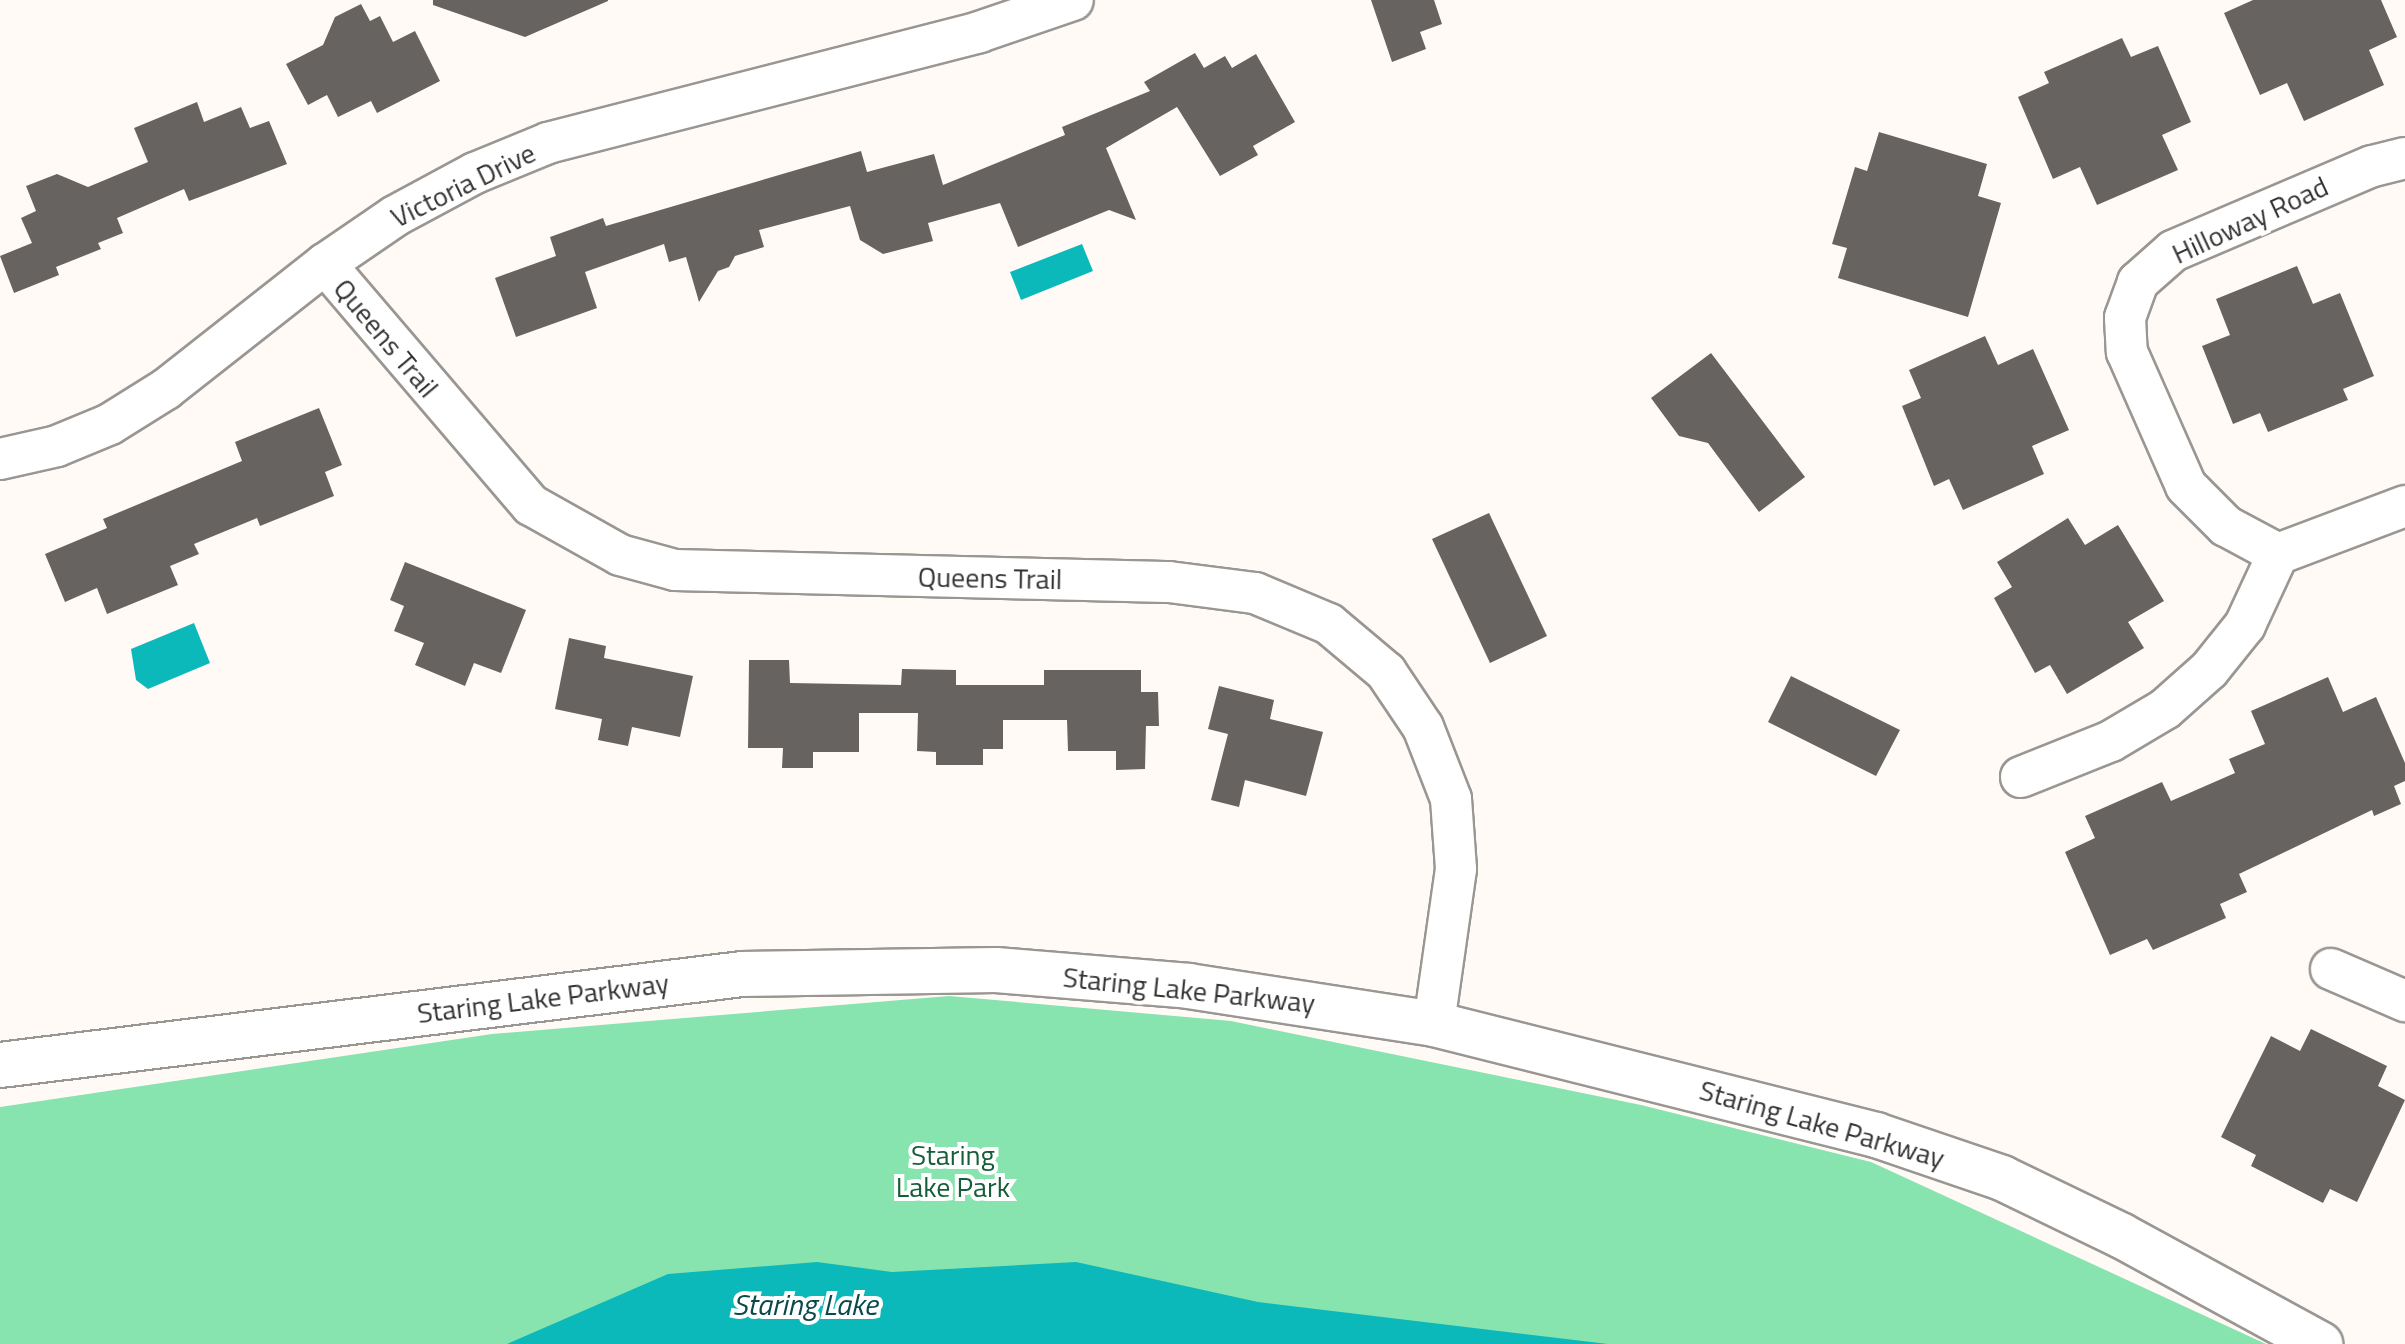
<!DOCTYPE html>
<style>
body{margin:0}
#map{position:relative;width:2405px;height:1344px;overflow:hidden;background:#fffaf6;font-family:"Titillium Web",sans-serif}
div>[style]{position:absolute}
.green>*{inset:0;background:#87e4ae}
.water>*{inset:0;background:#0cb9ba}
.building>*{inset:0;background:#676360}
.roads{filter:drop-shadow(2px 0 #9a9692) drop-shadow(-2px 0 #9a9692) drop-shadow(0 2px #9a9692) drop-shadow(0 -2px #9a9692)}
.minor>*{height:40px;margin:-20px;padding:0 20px;transform-origin:20px;border-radius:20px;background:#fff}
.tertiary>*{height:44px;margin:-22px;padding:0 22px;transform-origin:22px;border-radius:22px;background:#fff}
span{translate:-50% -50%;white-space:nowrap;text-align:center;line-height:1.15;-webkit-text-stroke:8px #fff;paint-order:stroke}
.street-label{font-size:28px;color:#343231}
.park-label{font-size:28px;color:#165d3a}
.water-label{font-size:30px;color:#0a4a4b;font-style:italic}
</style>
<div id="map">
<div class="green">
<i style="clip-path:polygon(949px 996px,1231px 1021px,1641px 1105px,1871px 1162px,2266px 1344px,0 1344px,0 1107px,492px 1034px)"></i>
</div>
<div class="water">
<i style="clip-path:polygon(1082px 244px,1093px 271px,1021px 300px,1010px 272px)"></i>
<i style="clip-path:polygon(194px 623px,210px 663px,148px 689px,136px 680px,131px 649px)"></i>
<i style="clip-path:polygon(817px 1262px,892px 1272px,1076px 1262px,1258px 1302px,1608px 1344px,507px 1344px,668px 1274px)"></i>
</div>
<div class="building">
<i style="clip-path:polygon(433px 0,608px 0,608px 1px,525px 37px,433px 5px)"></i>
<i style="clip-path:polygon(1371px 0,1434px 0,1442px 24px,1420px 32px,1426px 49px,1392px 62px)"></i>
<i style="clip-path:polygon(2253px 0,2381px 0,2397px 37px,2369px 50px,2384px 85px,2304px 121px,2287px 83px,2260px 95px,2224px 13px)"></i>
<i style="clip-path:polygon(361px 4px,370px 21px,380px 16px,393px 42px,415px 31px,440px 81px,377px 113px,371px 101px,338px 117px,327px 95px,308px 105px,286px 64px,323px 45px,335px 17px)"></i>
<i style="clip-path:polygon(2122px 38px,2131px 57px,2158px 46px,2191px 122px,2162px 135px,2178px 170px,2097px 205px,2080px 167px,2053px 179px,2018px 97px,2049px 83px,2044px 72px)"></i>
<i style="clip-path:polygon(1195px 53px,1204px 68px,1225px 56px,1232px 68px,1256px 54px,1295px 122px,1253px 146px,1258px 155px,1220px 176px,1177px 107px,1106px 148px,1136px 220px,1109px 210px,1018px 247px,1000px 203px,928px 223px,933px 241px,883px 254px,860px 240px,850px 206px,759px 230px,764px 247px,735px 256px,729px 267px,718px 271px,699px 302px,686px 257px,669px 262px,664px 244px,585px 272px,597px 308px,516px 337px,495px 278px,556px 256px,550px 237px,603px 218px,606px 226px,861px 151px,867px 172px,934px 154px,943px 185px,1065px 135px,1062px 127px,1150px 91px,1144px 82px)"></i>
<i style="clip-path:polygon(197px 102px,204px 122px,241px 107px,250px 128px,269px 121px,287px 164px,189px 201px,184px 189px,117px 218px,123px 233px,98px 243px,101px 249px,56px 267px,59px 275px,14px 293px,0 256px,32px 243px,21px 218px,36px 211px,26px 186px,57px 174px,88px 187px,148px 162px,134px 128px)"></i>
<i style="clip-path:polygon(1879px 132px,1987px 164px,1978px 196px,2001px 203px,1968px 317px,1838px 278px,1847px 248px,1832px 244px,1855px 167px,1867px 171px)"></i>
<i style="clip-path:polygon(2297px 266px,2313px 304px,2340px 293px,2374px 376px,2343px 389px,2348px 400px,2268px 432px,2260px 413px,2233px 424px,2202px 346px,2230px 335px,2216px 299px)"></i>
<i style="clip-path:polygon(1985px 336px,1998px 365px,2033px 349px,2069px 430px,2032px 446px,2044px 474px,1963px 510px,1949px 479px,1934px 486px,1902px 406px,1921px 398px,1909px 370px)"></i>
<i style="clip-path:polygon(1711px 353px,1805px 477px,1759px 512px,1708px 443px,1679px 436px,1651px 398px)"></i>
<i style="clip-path:polygon(319px 408px,342px 465px,325px 472px,334px 496px,260px 526px,257px 518px,194px 544px,199px 554px,170px 566px,178px 585px,107px 614px,97px 588px,65px 602px,45px 554px,107px 528px,103px 519px,242px 461px,235px 442px)"></i>
<i style="clip-path:polygon(1489px 513px,1547px 636px,1490px 663px,1432px 539px)"></i>
<i style="clip-path:polygon(2068px 518px,2085px 545px,2118px 525px,2164px 601px,2128px 622px,2144px 648px,2067px 694px,2050px 665px,2035px 673px,1994px 598px,2012px 587px,1997px 562px)"></i>
<i style="clip-path:polygon(405px 562px,526px 610px,501px 673px,474px 663px,465px 686px,415px 665px,424px 643px,394px 631px,404px 606px,390px 600px)"></i>
<i style="clip-path:polygon(569px 638px,606px 646px,604px 658px,693px 676px,680px 737px,632px 727px,628px 746px,598px 740px,602px 719px,555px 709px)"></i>
<i style="clip-path:polygon(749px 660px,789px 660px,790px 683px,901px 685px,902px 669px,956px 670px,956px 685px,1044px 685px,1044px 670px,1141px 670px,1141px 692px,1158px 692px,1159px 726px,1146px 726px,1145px 769px,1116px 770px,1116px 751px,1068px 751px,1067px 720px,1003px 720px,1003px 749px,983px 749px,983px 765px,936px 765px,936px 752px,917px 751px,918px 713px,859px 713px,859px 752px,813px 752px,813px 768px,782px 768px,783px 748px,748px 748px)"></i>
<i style="clip-path:polygon(1791px 676px,1900px 730px,1876px 776px,1768px 722px)"></i>
<i style="clip-path:polygon(2328px 677px,2343px 712px,2376px 697px,2405px 763px,2405px 781px,2394px 786px,2401px 804px,2374px 816px,2372px 810px,2239px 874px,2247px 892px,2220px 904px,2226px 918px,2153px 950px,2147px 939px,2110px 955px,2065px 852px,2095px 838px,2085px 816px,2162px 782px,2171px 801px,2235px 773px,2229px 759px,2265px 744px,2251px 711px)"></i>
<i style="clip-path:polygon(1219px 686px,1274px 700px,1270px 719px,1323px 732px,1306px 796px,1245px 780px,1239px 807px,1211px 800px,1228px 734px,1208px 729px)"></i>
<i style="clip-path:polygon(2311px 1029px,2387px 1066px,2378px 1086px,2405px 1100px,2357px 1202px,2330px 1189px,2323px 1203px,2251px 1166px,2256px 1155px,2221px 1137px,2271px 1036px,2300px 1051px)"></i>
</div>
<div class="roads">
<div class="minor">
<i style="left:2405px;top:158px;width:34px;rotate:166deg"></i>
<i style="left:2372px;top:166px;width:216px;rotate:156.9deg"></i>
<i style="left:2173px;top:251px;width:47px;rotate:138.5deg"></i>
<i style="left:2138px;top:282px;width:38px;rotate:110deg"></i>
<i style="left:2125px;top:318px;width:34px;rotate:87deg"></i>
<i style="left:2127px;top:352px;width:146px;rotate:66.2deg"></i>
<i style="left:2186px;top:486px;width:57px;rotate:45deg"></i>
<i style="left:2226px;top:526px;width:59px;rotate:28.3deg"></i>
<i style="left:2278px;top:554px;width:136px;rotate:-20.7deg"></i>
<i style="left:325px;top:264px;width:317px;rotate:49.5deg"></i>
<i style="left:531px;top:505px;width:102px;rotate:29.3deg"></i>
<i style="left:620px;top:555px;width:57px;rotate:15.3deg"></i>
<i style="left:675px;top:570px;width:494px;rotate:1.4deg"></i>
<i style="left:1169px;top:582px;width:87px;rotate:7.3deg"></i>
<i style="left:1255px;top:593px;width:80px;rotate:22.7deg"></i>
<i style="left:1329px;top:624px;width:75px;rotate:40.1deg"></i>
<i style="left:1386px;top:672px;width:66px;rotate:56.1deg"></i>
<i style="left:1423px;top:727px;width:77px;rotate:68.7deg"></i>
<i style="left:1451px;top:799px;width:70px;rotate:85.9deg"></i>
<i style="left:1456px;top:869px;width:157px;rotate:98.1deg"></i>
<i style="left:0;top:459px;width:58px;rotate:-12.8deg"></i>
<i style="left:57px;top:446px;width:57px;rotate:-22.5deg"></i>
<i style="left:110px;top:424px;width:66px;rotate:-32deg"></i>
<i style="left:166px;top:389px;width:202px;rotate:-38.2deg"></i>
<i style="left:325px;top:264px;width:85px;rotate:-34.4deg"></i>
<i style="left:395px;top:216px;width:91px;rotate:-28.3deg"></i>
<i style="left:475px;top:173px;width:79px;rotate:-22.3deg"></i>
<i style="left:548px;top:143px;width:445px;rotate:-14.4deg"></i>
<i style="left:979px;top:32px;width:99px;rotate:-18.8deg"></i>
<i style="left:2021px;top:777px;width:97px;rotate:-21.8deg"></i>
<i style="left:2111px;top:741px;width:63px;rotate:-30.7deg"></i>
<i style="left:2165px;top:709px;width:59px;rotate:-41.6deg"></i>
<i style="left:2209px;top:670px;width:58px;rotate:-51.3deg"></i>
<i style="left:2245px;top:625px;width:78px;rotate:-65.1deg"></i>
<i style="left:2331px;top:969px;width:81px;rotate:23.4deg"></i>
</div>
<div class="tertiary">
<i style="left:0;top:1065px;width:748px;rotate:-6.99deg"></i>
<i style="left:742px;top:974px;width:254px;rotate:-0.9deg"></i>
<i style="left:996px;top:970px;width:194px;rotate:4.7deg"></i>
<i style="left:1189px;top:986px;width:248px;rotate:8.8deg"></i>
<i style="left:1434px;top:1024px;width:456px;rotate:14.1deg"></i>
<i style="left:1876px;top:1135px;width:133px;rotate:18.8deg"></i>
<i style="left:2002px;top:1178px;width:133px;rotate:25.8deg"></i>
<i style="left:2122px;top:1236px;width:226px;rotate:28.6deg"></i>
</div>
</div>
<div class="street-label">
<span style="left:463px;top:185px;rotate:-26deg">Victoria Drive</span>
<span style="left:2250px;top:220px;rotate:-25deg">Hilloway Road</span>
<span style="left:386px;top:338px;rotate:50deg">Queens Trail</span>
<span style="left:990px;top:578px;rotate:1deg">Queens Trail</span>
<span style="left:1189px;top:990px;rotate:6deg">Staring Lake Parkway</span>
<span style="left:543px;top:998px;rotate:-7deg">Staring Lake Parkway</span>
<span style="left:1822px;top:1124px;rotate:16deg">Staring Lake Parkway</span>
</div>
<div class="park-label">
<span style="left:953px;top:1171px">Staring<br>Lake Park</span>
</div>
<div class="water-label">
<span style="left:805px;top:1304px">Staring Lake</span>
</div>
</div>
